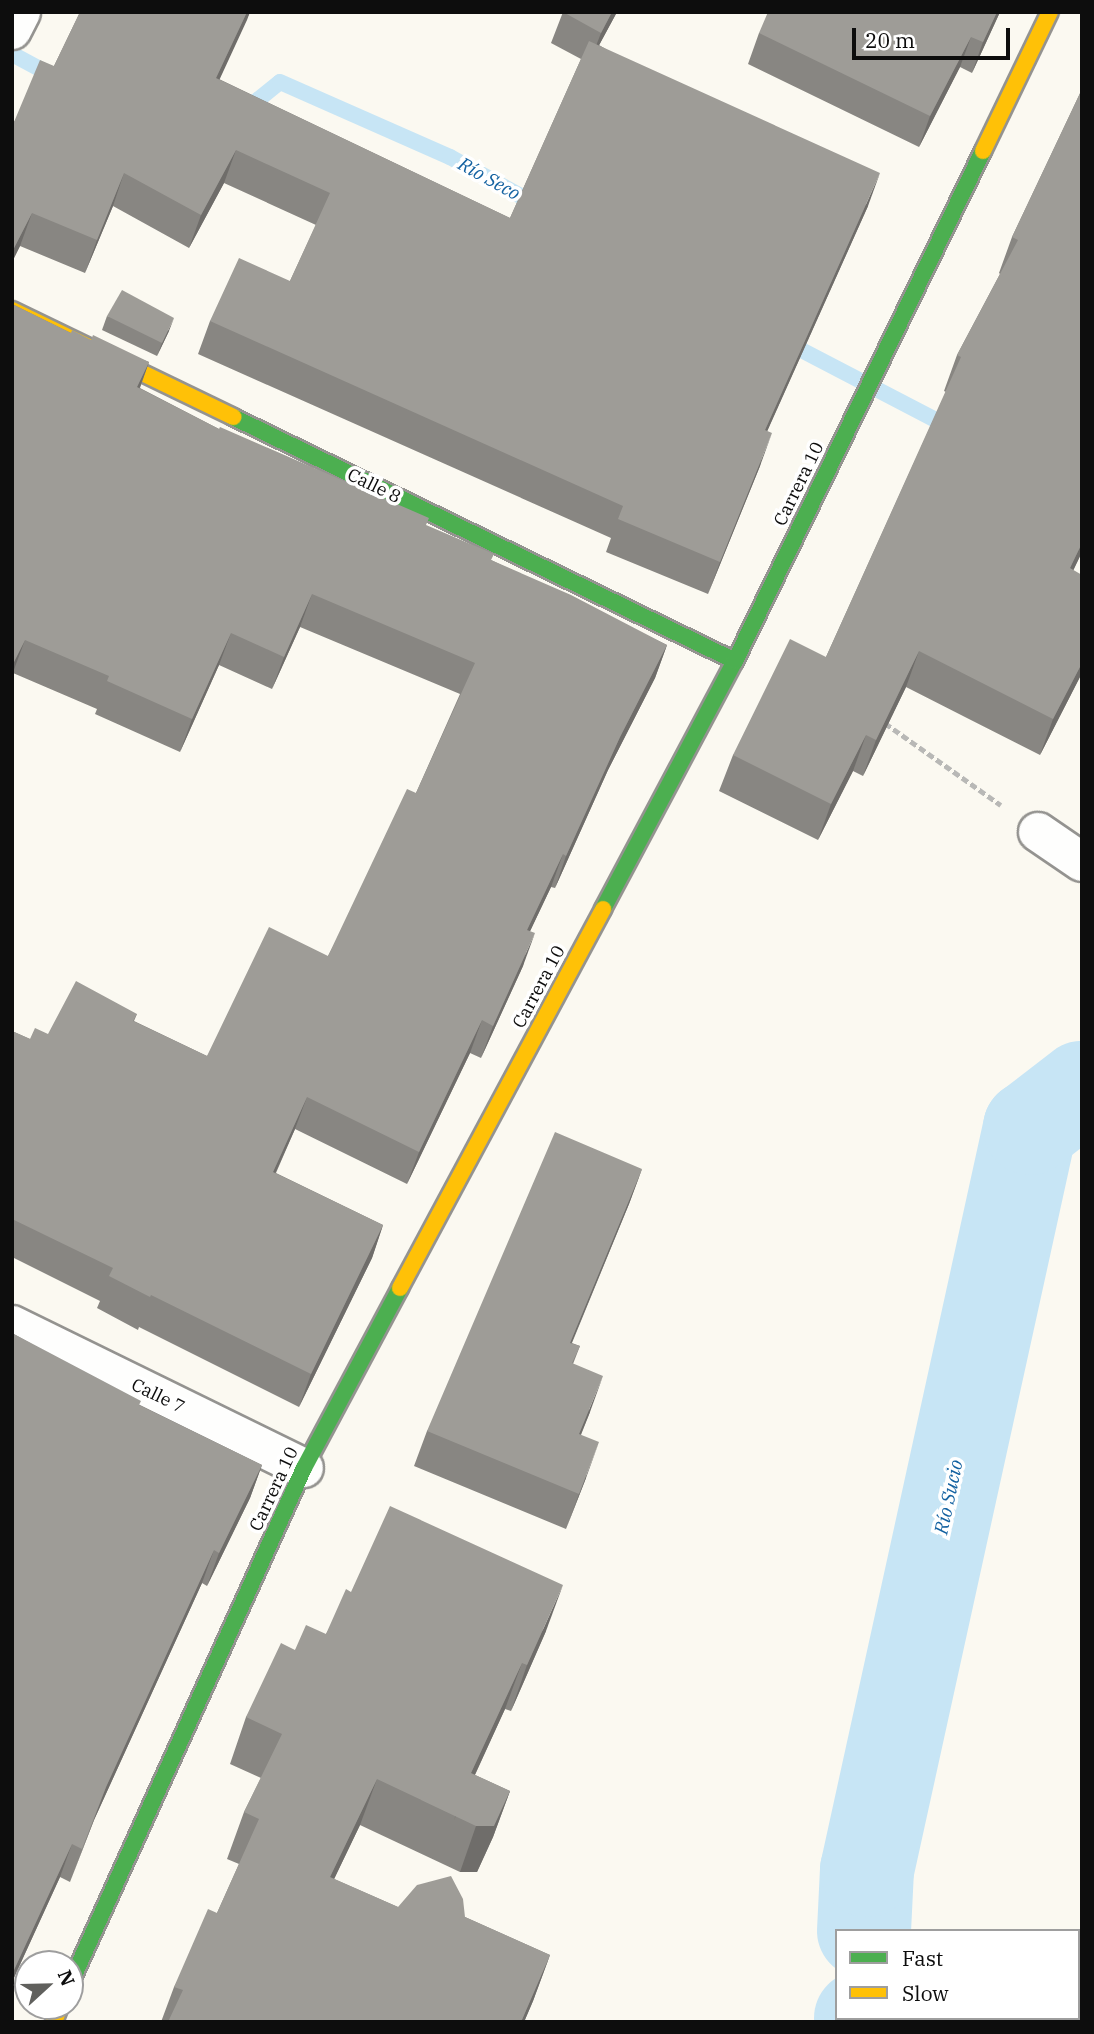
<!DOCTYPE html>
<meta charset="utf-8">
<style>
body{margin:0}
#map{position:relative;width:1094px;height:2034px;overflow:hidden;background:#fbf9f1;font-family:"IBM Plex Serif",serif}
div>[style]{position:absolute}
.stream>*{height:16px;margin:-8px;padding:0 8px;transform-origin:8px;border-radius:8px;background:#c7e5f5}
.river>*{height:94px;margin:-47px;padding:0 47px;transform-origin:47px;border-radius:47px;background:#c7e5f5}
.path>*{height:4.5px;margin-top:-2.25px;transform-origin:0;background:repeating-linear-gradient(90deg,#b8b8b6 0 7px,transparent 0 10.5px)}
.roads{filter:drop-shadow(2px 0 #949390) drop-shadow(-2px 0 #949390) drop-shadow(0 2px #949390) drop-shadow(0 -2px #949390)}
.street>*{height:38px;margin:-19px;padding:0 19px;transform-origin:19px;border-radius:19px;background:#fefefd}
.fast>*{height:16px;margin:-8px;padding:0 8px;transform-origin:8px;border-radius:8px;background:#4caf50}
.slow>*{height:16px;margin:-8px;padding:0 8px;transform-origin:8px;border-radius:8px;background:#ffc107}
.wall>*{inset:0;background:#888682}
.shaded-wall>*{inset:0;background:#6f6d6a}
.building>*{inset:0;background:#9e9c97}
span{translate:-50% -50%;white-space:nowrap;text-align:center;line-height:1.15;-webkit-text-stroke:7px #fff;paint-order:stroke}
.street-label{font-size:18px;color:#0d0d0d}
.water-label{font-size:19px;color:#1462a1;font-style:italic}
.frame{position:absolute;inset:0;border:14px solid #0d0d0d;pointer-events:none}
.legend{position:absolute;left:835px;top:1929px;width:245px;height:91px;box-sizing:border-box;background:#fff;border:2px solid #9e9e9e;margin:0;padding:9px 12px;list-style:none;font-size:21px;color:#0d0d0d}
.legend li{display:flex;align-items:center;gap:14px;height:35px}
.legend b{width:35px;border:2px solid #9e9e9e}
.north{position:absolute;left:14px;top:1950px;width:70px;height:70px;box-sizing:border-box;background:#fff;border:2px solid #9e9e9e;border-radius:50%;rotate:68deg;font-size:19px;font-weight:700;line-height:28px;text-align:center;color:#0d0d0d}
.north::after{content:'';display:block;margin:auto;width:24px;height:32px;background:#60605d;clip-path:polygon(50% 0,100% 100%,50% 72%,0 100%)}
.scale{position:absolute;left:852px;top:28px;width:158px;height:32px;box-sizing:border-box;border:4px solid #0d0d0d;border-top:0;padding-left:9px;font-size:21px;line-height:24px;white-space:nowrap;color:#0d0d0d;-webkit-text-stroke:5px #fff;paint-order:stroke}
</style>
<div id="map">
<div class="stream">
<i style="left:12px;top:54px;width:47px;rotate:28.2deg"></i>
<i style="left:244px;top:111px;width:46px;rotate:-38.9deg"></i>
<i style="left:280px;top:82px;width:186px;rotate:23.8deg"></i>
<i style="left:450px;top:157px;width:99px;rotate:28.9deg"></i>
<i style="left:786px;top:342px;width:188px;rotate:27.5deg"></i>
</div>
<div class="river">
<i style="left:864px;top:1931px;width:61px;rotate:-87.2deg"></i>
<i style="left:867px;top:1870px;width:760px;rotate:-77.61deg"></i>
<i style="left:1030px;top:1128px;width:66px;rotate:-37.6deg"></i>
<i style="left:861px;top:2022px;width:4px;rotate:-90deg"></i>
</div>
<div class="path">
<i style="left:885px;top:723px;width:142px;rotate:35.3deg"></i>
</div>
<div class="roads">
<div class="street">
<i style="left:12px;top:30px;width:20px;rotate:-63deg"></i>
<i style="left:1038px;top:832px;width:53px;rotate:34.3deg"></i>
<i style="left:12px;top:1325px;width:325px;rotate:26.1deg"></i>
</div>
<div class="fast">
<i style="left:233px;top:417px;width:558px;rotate:25.92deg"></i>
<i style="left:603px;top:909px;width:281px;rotate:-62deg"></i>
<i style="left:735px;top:661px;width:567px;rotate:-64.07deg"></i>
<i style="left:70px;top:1984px;width:567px;rotate:-65.61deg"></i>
<i style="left:304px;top:1468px;width:204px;rotate:-61.9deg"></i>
</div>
<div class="slow">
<i style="left:983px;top:151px;width:154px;rotate:-64.3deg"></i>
<i style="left:12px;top:310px;width:246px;rotate:25.8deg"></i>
<i style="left:400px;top:1288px;width:430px;rotate:-61.8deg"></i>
<i style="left:54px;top:2022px;width:17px;rotate:-69deg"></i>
</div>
</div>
<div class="wall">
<i style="clip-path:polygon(80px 12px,250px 12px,219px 79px,510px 218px,581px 59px,551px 43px,563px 12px,617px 12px,599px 45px,868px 206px,767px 431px,760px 466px,708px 594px,606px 552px,611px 538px,198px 354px,210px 321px,290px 281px,316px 225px,224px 183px,189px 248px,113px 206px,85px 273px,20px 246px,12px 262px,12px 122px,14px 122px,54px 66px)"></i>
<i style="clip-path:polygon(1000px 12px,972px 73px,960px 67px,919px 147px,748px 64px,759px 33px)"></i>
<i style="clip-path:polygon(1082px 89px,1082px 552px,1073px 570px,1082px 673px,1040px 755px,906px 687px,863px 776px,853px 771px,818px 840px,719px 791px,733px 755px,826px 657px,946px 392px,944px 391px,957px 355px,1000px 274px,999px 273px,1012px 237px)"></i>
<i style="clip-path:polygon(12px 304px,71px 333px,149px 362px,140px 388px,219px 429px,426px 526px,491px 560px,667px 645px,655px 678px,608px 770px,555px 888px,551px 887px,530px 931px,523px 966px,481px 1058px,470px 1053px,407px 1184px,295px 1129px,276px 1173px,383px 1225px,372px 1258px,299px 1407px,139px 1327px,138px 1330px,97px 1308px,100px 1301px,12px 1257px,12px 1031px,30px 1039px,137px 1014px,134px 1021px,207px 1056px,328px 956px,416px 793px,460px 694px,300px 627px,272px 689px,219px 665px,180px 752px,95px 714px,97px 709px,13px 673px,12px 675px)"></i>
<i style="clip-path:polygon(107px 316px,169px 331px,157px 356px,102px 330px)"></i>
<i style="clip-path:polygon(642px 1169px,629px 1204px,572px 1343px,580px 1346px,573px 1364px,590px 1412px,581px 1435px,586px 1478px,566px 1529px,414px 1466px,427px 1431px)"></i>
<i style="clip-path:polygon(12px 1333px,140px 1405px,262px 1465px,250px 1498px,207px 1586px,202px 1583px,94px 1820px,70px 1882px,60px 1877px,12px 1982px)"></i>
<i style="clip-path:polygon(351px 1592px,546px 1631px,511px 1711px,505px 1709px,475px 1775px,510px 1791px,493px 1837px,477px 1872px,460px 1872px,360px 1825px,334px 1879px,398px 1907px,465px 1917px,550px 1955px,533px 2001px,524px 2022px,161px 2022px,174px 1987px,217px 1913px,239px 1864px,227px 1859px,244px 1812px,261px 1778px,230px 1764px,246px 1717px,295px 1650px,326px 1634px)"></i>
</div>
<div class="shaded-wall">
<i style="clip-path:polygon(247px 12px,250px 12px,247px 20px,205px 111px,216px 78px)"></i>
<i style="clip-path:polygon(612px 12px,617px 12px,589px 64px,601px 33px)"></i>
<i style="clip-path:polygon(997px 12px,1000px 12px,972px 73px,983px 42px)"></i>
<i style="clip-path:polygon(971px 37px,960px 67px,919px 147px,930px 116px)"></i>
<i style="clip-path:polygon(236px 150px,224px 183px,189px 248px,201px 215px)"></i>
<i style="clip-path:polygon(124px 173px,113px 206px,85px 273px,97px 240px)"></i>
<i style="clip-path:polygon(880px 173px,868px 206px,753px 463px,765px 430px)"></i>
<i style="clip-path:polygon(32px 213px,20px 246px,12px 262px,12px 252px)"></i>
<i style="clip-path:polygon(174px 318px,169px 331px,157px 356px,162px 343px)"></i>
<i style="clip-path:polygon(149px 362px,137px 395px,137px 387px)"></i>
<i style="clip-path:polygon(772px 433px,760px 466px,708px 594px,720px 562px)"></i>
<i style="clip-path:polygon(1082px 543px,1082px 552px,1057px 605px,1070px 568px)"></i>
<i style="clip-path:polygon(312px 594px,300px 627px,272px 689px,284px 657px)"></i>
<i style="clip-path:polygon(231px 633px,219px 665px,180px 752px,192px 719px)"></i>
<i style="clip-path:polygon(25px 640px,12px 675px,12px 666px)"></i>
<i style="clip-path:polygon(667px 645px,655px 678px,608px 770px,555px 888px,566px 856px,620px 737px)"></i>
<i style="clip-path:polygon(919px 651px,906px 687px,863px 776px,876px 740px)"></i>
<i style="clip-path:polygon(1082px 663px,1082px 673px,1040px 755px,1053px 719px)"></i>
<i style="clip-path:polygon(866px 735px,853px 771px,818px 840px,831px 804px)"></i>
<i style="clip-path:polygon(563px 854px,551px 887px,515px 963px,527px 930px)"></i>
<i style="clip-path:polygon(535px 933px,523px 966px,481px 1058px,493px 1026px)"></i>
<i style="clip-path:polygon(482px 1020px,470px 1053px,407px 1184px,419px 1152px)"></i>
<i style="clip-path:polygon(307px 1097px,295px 1129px,261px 1205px,273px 1172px)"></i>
<i style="clip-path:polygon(642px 1169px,629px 1204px,557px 1378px,570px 1343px)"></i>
<i style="clip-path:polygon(383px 1225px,372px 1258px,299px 1407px,311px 1374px)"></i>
<i style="clip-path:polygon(603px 1376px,590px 1412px,566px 1470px,579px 1434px)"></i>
<i style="clip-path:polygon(599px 1442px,586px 1478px,566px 1529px,579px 1494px)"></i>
<i style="clip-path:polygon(262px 1465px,250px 1498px,207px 1586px,219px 1553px)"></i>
<i style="clip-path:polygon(214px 1550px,202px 1583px,94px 1820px,70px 1882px,106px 1787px)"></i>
<i style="clip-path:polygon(563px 1585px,546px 1631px,511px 1711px,527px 1665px)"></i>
<i style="clip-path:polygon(522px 1663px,505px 1709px,454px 1820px,471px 1773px)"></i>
<i style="clip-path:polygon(377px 1779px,360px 1825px,313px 1923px,330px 1877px)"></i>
<i style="clip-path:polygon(510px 1791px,493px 1837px,477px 1872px,460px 1872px,476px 1826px)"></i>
<i style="clip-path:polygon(72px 1844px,60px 1877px,12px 1982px,12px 1976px,14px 1970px)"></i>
<i style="clip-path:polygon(550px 1955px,533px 2001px,524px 2022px,521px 2022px)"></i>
</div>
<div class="building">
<i style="clip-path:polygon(80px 12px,247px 12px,216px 78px,510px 218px,589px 41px,880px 173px,765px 430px,772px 433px,720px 562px,618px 519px,623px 506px,210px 321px,239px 258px,290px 281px,330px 193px,236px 150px,201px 215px,124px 173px,97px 240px,32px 213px,12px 252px,12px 122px,14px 122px,40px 60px,54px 66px)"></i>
<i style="clip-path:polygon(563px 12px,612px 12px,601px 33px)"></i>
<i style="clip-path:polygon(768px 12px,997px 12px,983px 42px,971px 37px,930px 116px,759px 33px)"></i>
<i style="clip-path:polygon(1082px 89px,1082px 543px,1070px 568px,1082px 575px,1082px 663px,1053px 719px,919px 651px,876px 740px,866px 735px,831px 804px,733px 755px,790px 639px,826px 657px,961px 357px,957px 355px,1018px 240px,1012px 237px)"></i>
<i style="clip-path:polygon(122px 290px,174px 318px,162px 343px,107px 316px)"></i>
<i style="clip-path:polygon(12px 304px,71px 333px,72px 330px,91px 340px,93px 335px,149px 362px,137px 387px,219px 429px,220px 427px,429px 518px,426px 525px,494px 554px,491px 560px,571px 595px,667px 645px,620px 737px,566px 856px,563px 854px,527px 930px,535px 933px,493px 1026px,482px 1020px,419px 1152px,307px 1097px,273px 1172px,383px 1225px,311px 1374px,151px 1295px,150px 1297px,109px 1276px,113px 1268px,12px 1219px,12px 1031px,30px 1039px,35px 1028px,48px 1034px,76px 981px,137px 1014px,133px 1021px,207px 1056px,269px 927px,328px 956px,407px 789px,416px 793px,475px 663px,312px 594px,284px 657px,231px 633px,192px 719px,107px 681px,109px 676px,25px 640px,12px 666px)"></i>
<i style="clip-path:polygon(555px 1132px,642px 1169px,570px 1343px,580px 1346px,572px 1363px,603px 1376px,579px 1434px,599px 1442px,579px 1494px,427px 1431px)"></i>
<i style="clip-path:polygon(12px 1333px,141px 1401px,139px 1405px,262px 1465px,219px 1553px,214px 1550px,106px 1787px,82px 1849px,72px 1844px,14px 1970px,12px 1969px)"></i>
<i style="clip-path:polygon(390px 1506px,563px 1585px,527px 1665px,522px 1663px,471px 1773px,510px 1791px,494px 1826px,476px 1826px,377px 1779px,330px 1877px,398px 1907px,417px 1885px,451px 1876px,463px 1899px,465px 1917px,550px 1955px,521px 2022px,168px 2022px,183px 1990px,174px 1987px,208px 1909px,217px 1913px,259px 1819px,244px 1812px,282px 1734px,246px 1717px,281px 1643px,295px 1650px,306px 1625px,326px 1634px,346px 1589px,351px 1592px)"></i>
</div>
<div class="street-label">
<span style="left:799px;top:484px;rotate:-64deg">Carrera 10</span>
<span style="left:374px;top:486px;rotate:26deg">Calle 8</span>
<span style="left:539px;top:987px;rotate:-62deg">Carrera 10</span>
<span style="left:158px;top:1396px;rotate:26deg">Calle 7</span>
<span style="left:274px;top:1489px;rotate:-65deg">Carrera 10</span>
</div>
<div class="water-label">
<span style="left:489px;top:179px;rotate:29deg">Río Seco</span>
<span style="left:949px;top:1497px;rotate:-78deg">Río Sucio</span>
</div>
<div class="frame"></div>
<ul class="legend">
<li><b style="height:9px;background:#4caf50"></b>Fast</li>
<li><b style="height:9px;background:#ffc107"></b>Slow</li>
</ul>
<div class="north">N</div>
<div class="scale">20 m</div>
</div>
